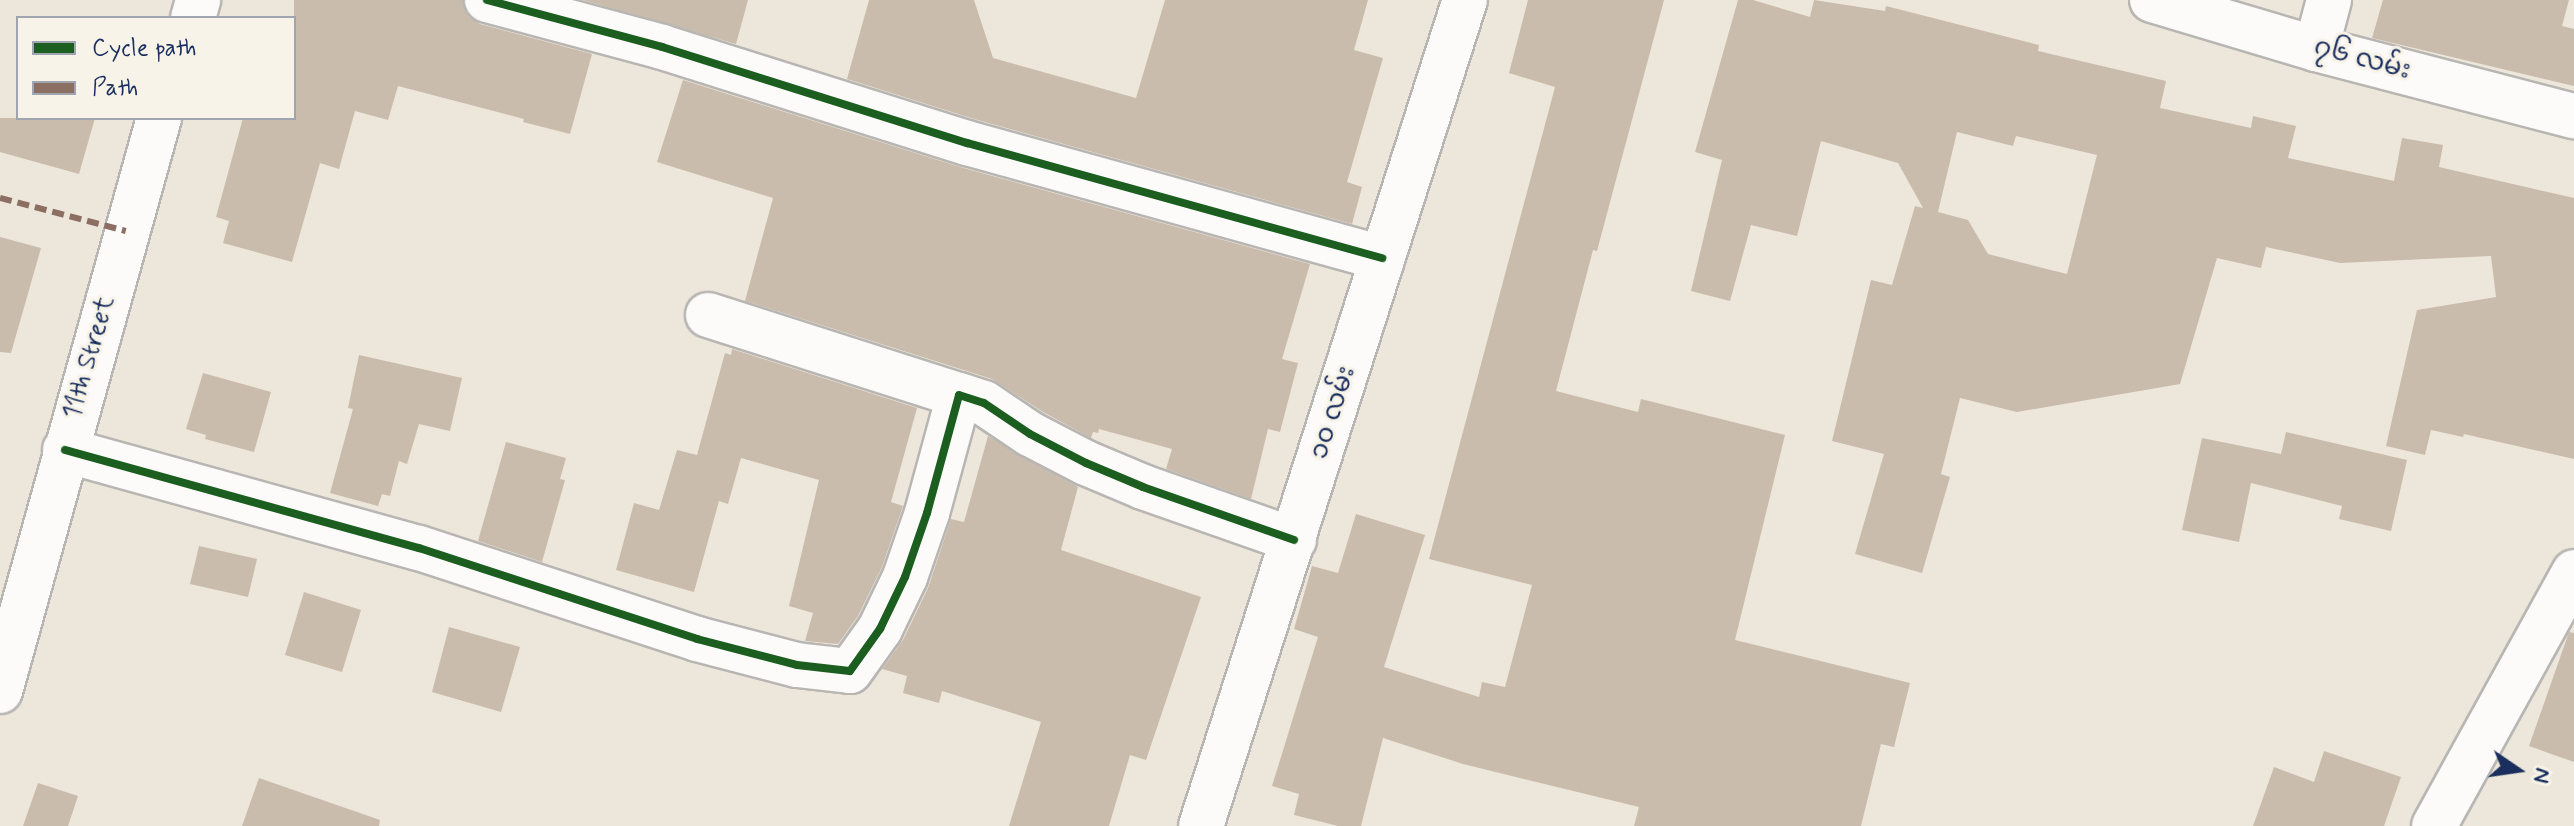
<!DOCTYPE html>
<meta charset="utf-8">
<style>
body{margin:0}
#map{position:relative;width:2574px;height:826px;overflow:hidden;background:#ede6da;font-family:Mynerve,"Noto Sans Myanmar",sans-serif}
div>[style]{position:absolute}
.building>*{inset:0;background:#cabcac}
.roads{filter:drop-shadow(2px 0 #b8b6b3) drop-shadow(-2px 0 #b8b6b3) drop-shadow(0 2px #b8b6b3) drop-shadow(0 -2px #b8b6b3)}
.minor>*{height:44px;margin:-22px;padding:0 22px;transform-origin:22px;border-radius:22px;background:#fcfbf9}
.tertiary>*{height:44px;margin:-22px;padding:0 22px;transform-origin:22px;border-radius:22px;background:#fcfbf9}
.quiet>*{height:6px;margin-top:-3px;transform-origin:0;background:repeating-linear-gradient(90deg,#8d6e63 0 12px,transparent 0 18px)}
.cycleway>*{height:8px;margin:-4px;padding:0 4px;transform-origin:4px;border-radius:4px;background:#1b5e20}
span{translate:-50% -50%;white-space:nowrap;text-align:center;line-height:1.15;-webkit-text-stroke:6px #f7f3e8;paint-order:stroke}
.street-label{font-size:26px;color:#1b2f5e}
.legend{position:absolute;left:16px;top:16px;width:280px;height:104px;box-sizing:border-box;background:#f7f3e8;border:2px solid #9fa5b1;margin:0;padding:10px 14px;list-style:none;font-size:24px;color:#1b2f5e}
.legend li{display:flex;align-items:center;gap:16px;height:40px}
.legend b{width:40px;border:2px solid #9fa5b1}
.north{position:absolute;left:2478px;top:730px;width:80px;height:80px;-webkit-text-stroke:6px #f7f3e8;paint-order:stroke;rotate:103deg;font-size:22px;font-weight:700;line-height:32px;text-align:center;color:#1b2f5e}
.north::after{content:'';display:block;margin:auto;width:28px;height:36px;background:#1b2f5e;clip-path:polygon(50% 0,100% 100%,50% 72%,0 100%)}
</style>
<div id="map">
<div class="building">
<i style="clip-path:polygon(294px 0,463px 0,469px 17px,480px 24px,592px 54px,570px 134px,523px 122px,524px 119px,398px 86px,388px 120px,355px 111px,339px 169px,320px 163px,292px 262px,223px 243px,229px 221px,216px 217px,243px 118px,294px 118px)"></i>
<i style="clip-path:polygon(583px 0,748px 0,736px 44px)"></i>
<i style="clip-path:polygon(869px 0,974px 0,993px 58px,1136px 98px,1165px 0,1368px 0,1354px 50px,1383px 58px,1347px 182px,1362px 187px,1352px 224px,974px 119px,847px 79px)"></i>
<i style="clip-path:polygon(1528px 0,1664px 0,1597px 251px,1593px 250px,1556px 391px,1638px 412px,1641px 399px,1785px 435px,1735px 640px,1910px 683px,1894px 747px,1881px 744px,1861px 826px,1634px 826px,1639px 807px,1463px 764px,1383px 738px,1361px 826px,1338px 826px,1294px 815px,1299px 794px,1272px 786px,1318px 637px,1294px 629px,1312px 566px,1338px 573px,1356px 514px,1425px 535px,1384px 667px,1479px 697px,1482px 682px,1505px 687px,1532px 585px,1429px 559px,1555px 87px,1509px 73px)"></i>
<i style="clip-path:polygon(evenodd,1738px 0,1753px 0,1810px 17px,1814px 0,1885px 11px,1886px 6px,2039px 45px,2038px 51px,2166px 81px,2160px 108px,2251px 128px,2253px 116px,2296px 126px,2288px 158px,2394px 181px,2402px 138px,2443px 145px,2439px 167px,2574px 198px,2574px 459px,2464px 434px,2463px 437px,2431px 430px,2425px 455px,2386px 446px,2417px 310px,2496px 297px,2491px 256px,2340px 263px,2266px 247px,2261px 268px,2217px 258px,2180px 384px,2017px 412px,1960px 398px,1941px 474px,1950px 477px,1922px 573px,1855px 554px,1884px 454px,1832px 441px,1871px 280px,1892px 285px,1915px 206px,1923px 208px,1898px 163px,1821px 141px,1797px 236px,1751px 225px,1730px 301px,1691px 291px,1722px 160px,1695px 152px,1738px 0,1957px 132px,2013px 146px,2016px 136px,2097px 155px,2067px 274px,1988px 254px,1968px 220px,1938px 212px,1957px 132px)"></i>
<i style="clip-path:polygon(2383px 0,2569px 0,2562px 26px,2574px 29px,2574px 86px,2372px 38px)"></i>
<i style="clip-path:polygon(683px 80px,960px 167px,1310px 264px,1282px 359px,1298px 363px,1280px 432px,1268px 429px,1251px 499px,1166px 469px,1172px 449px,1099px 429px,1098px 433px,1093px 432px,1091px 438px,1043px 412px,992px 379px,745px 301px,773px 198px,657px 162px)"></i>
<i style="clip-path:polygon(0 118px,95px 118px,79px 174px,0 152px)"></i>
<i style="clip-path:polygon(0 237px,41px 248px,11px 353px,0 352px)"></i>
<i style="clip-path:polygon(732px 349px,917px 408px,891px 502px,903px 506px,882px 567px,858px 616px,838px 644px,805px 641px,813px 613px,789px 606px,819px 480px,741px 458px,728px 504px,719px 501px,694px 592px,616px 570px,634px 503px,659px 510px,677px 450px,697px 455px,725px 353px,731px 355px)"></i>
<i style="clip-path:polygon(359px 355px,462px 378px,450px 431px,419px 424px,407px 464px,399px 461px,390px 496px,382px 494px,378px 506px,330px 493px,353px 409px,348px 408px)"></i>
<i style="clip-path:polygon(203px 373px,271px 392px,254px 452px,205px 439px,206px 435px,186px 429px)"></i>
<i style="clip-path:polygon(2286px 432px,2407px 460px,2391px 531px,2339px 519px,2342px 506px,2251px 483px,2239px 542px,2182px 530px,2202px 438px,2281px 454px)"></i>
<i style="clip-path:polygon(988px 436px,1078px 487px,1061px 550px,1201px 597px,1146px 760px,1130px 755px,1109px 826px,1009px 826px,1041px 722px,942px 691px,939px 703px,903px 693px,907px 676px,882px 669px,903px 640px,928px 588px,951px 519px,964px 522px)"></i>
<i style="clip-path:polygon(506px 442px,566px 458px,560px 479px,565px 480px,542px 562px,478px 541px)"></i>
<i style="clip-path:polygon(199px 546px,257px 559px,248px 597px,190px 584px)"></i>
<i style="clip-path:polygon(304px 592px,361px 610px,342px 672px,285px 655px)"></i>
<i style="clip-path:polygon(449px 627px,520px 647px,501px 712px,432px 692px)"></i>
<i style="clip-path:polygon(2569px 632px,2574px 633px,2574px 762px,2529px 746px)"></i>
<i style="clip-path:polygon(2324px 751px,2401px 777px,2384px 826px,2253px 826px,2274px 767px,2314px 782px)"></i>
<i style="clip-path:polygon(259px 778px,380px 820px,379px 826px,242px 826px)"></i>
<i style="clip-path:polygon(38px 783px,78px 796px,68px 826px,23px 826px)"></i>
</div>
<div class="roads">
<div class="minor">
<i style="left:487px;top:0;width:181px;rotate:15deg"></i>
<i style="left:662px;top:47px;width:320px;rotate:17.5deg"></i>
<i style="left:967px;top:143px;width:431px;rotate:15.5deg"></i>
<i style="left:193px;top:18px;width:19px;rotate:-74deg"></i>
<i style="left:2316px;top:49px;width:51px;rotate:-75.1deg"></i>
<i style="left:708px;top:315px;width:263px;rotate:17.7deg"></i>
<i style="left:65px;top:450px;width:367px;rotate:15.5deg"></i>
<i style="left:419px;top:548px;width:293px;rotate:18.1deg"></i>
<i style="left:697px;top:639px;width:103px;rotate:14.6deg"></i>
<i style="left:797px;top:665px;width:53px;rotate:6.5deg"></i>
<i style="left:850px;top:671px;width:52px;rotate:-54.5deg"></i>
<i style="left:880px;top:629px;width:58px;rotate:-64.3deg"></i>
<i style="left:905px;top:577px;width:68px;rotate:-71deg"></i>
<i style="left:927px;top:513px;width:122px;rotate:-74.8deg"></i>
<i style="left:959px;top:395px;width:26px;rotate:18deg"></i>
<i style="left:984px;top:403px;width:55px;rotate:34deg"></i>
<i style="left:1030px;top:434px;width:63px;rotate:27.4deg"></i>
<i style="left:1086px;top:463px;width:62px;rotate:22.8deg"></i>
<i style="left:1143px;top:487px;width:160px;rotate:19.3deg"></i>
<i style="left:0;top:691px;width:595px;rotate:-74.49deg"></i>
<i style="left:1201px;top:826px;width:867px;rotate:-72.28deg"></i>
<i style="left:2434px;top:826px;width:290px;rotate:-61.1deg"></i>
</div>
<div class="tertiary">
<i style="left:2152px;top:0;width:171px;rotate:16.6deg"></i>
<i style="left:2316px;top:49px;width:267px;rotate:14.6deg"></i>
</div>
</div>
<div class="quiet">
<i style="left:0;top:198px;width:130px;rotate:14.7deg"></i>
</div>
<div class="cycleway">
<i style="left:487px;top:0;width:181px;rotate:15deg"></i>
<i style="left:662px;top:47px;width:320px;rotate:17.5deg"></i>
<i style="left:967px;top:143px;width:431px;rotate:15.5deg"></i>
<i style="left:65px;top:450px;width:367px;rotate:15.5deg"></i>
<i style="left:419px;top:548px;width:293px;rotate:18.1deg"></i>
<i style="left:697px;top:639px;width:103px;rotate:14.6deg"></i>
<i style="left:797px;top:665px;width:53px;rotate:6.5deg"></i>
<i style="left:850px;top:671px;width:52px;rotate:-54.5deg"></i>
<i style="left:880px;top:629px;width:58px;rotate:-64.3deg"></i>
<i style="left:905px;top:577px;width:68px;rotate:-71deg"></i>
<i style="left:927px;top:513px;width:122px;rotate:-74.8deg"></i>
<i style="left:959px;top:395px;width:26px;rotate:18deg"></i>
<i style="left:984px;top:403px;width:55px;rotate:34deg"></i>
<i style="left:1030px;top:434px;width:63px;rotate:27.4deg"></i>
<i style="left:1086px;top:463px;width:62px;rotate:22.8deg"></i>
<i style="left:1143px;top:487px;width:160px;rotate:19.3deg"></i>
</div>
<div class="street-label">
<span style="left:2362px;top:60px;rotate:15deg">၇၆ လမ်း</span>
<span style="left:90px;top:358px;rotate:-74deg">11th Street</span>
<span style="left:1334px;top:413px;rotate:-72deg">၁၀ လမ်း</span>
</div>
<ul class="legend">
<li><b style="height:10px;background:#1b5e20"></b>Cycle path</li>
<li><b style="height:10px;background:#8d6e63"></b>Path</li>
</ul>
<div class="north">N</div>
</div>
